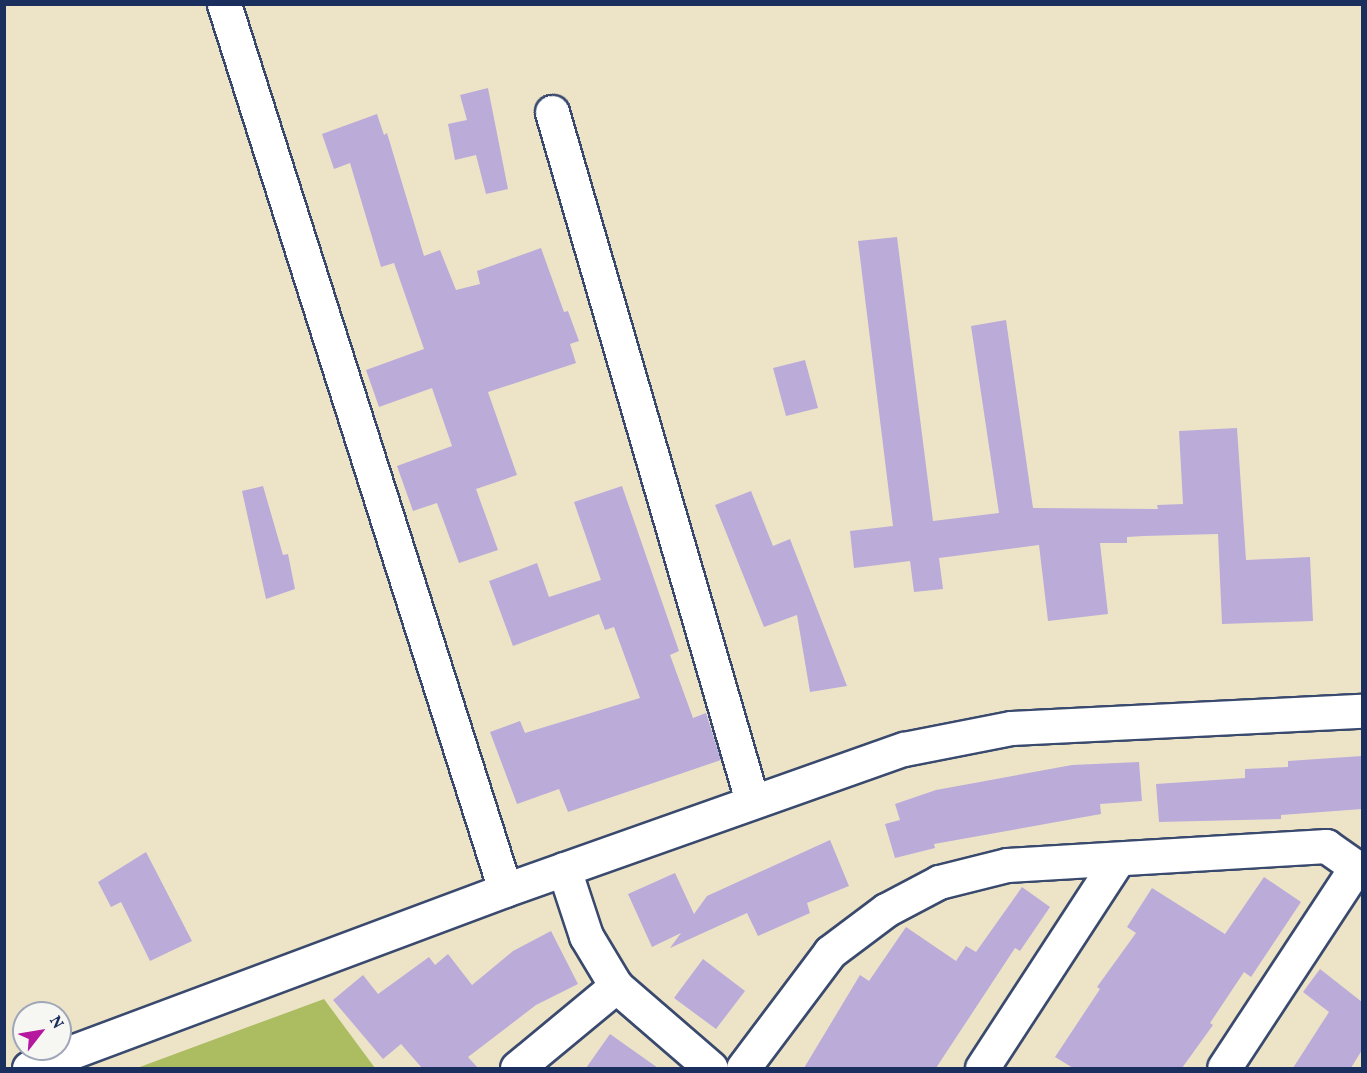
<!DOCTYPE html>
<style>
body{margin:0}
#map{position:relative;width:1367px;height:1073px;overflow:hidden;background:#ede4c8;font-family:Vollkorn,serif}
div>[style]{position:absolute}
.green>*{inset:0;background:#abbd60}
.building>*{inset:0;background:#bbabd9}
.roads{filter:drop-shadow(2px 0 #3a4a6e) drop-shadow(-2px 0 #3a4a6e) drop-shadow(0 2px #3a4a6e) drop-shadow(0 -2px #3a4a6e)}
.minor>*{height:33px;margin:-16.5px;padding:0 16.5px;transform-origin:16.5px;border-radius:16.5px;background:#fff}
span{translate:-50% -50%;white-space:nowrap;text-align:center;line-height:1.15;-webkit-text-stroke:4.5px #f6f6f2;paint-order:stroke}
.frame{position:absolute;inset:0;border:6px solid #1b2f5e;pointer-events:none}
.north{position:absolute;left:12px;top:1001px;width:60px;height:60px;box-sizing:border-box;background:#f6f6f2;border:2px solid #9ea6b7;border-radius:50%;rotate:59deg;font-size:16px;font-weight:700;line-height:24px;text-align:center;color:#1b2f5e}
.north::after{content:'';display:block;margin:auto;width:21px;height:27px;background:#b5179e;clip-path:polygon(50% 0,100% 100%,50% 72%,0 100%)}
</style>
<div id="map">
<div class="green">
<i style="clip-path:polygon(324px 999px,375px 1068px,137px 1068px)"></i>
</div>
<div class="building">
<i style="clip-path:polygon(488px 88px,508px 189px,486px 194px,476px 155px,455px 160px,448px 124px,467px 120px,460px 95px)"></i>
<i style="clip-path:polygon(377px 114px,384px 135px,387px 133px,424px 256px,440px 250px,456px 290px,480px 284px,477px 271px,541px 248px,564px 312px,568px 311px,579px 341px,570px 344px,576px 363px,488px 392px,517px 475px,476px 489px,498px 550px,459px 563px,437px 503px,413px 511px,397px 466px,452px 446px,432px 388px,379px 407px,366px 370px,424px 349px,394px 263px,381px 267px,350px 163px,334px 169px,322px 134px)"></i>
<i style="clip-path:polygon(897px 237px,933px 521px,999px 513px,971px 326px,1006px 320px,1033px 508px,1158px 509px,1157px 505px,1183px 504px,1179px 431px,1237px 428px,1246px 560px,1310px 557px,1313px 621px,1222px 624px,1218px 534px,1144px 536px,1127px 537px,1127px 543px,1100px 543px,1108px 614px,1048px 621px,1039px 545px,939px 558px,943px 589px,914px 592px,910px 561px,854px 568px,850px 531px,893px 526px,858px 241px)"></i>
<i style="clip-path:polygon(805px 360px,818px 408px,786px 416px,773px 368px)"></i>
<i style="clip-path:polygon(263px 486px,283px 555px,288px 554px,295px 589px,266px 599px,242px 491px)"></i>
<i style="clip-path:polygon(622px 486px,679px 651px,670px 655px,693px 718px,706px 713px,721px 760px,568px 812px,559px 789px,517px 804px,490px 732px,520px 721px,525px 733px,640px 698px,614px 627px,605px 630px,599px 614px,513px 646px,489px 581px,537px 563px,549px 597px,601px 580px,574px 502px)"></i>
<i style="clip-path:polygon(751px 491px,773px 546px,790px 539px,847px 686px,810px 692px,797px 615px,764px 627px,715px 505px)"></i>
<i style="clip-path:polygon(1362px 756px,1362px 809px,1281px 815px,1281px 819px,1159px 822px,1156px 784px,1245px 778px,1245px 769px,1288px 767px,1288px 761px)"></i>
<i style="clip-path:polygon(1139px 762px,1142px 801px,1100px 804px,1101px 814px,934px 844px,935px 848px,895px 858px,885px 824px,900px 820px,895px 804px,936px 790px,1072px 765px)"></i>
<i style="clip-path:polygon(830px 840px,849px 886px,807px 903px,810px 913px,758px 936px,747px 913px,670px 948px,681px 933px,652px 947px,628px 894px,675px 873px,694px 914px,707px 896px)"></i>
<i style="clip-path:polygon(146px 852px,192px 941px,150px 961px,121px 902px,111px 907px,98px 882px)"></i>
<i style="clip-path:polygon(1264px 877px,1301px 902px,1251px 977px,1244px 972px,1210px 1023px,1213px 1025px,1182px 1068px,1073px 1068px,1055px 1057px,1100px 989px,1097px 987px,1136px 933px,1127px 927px,1152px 888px,1225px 934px)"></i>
<i style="clip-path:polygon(1022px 887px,1050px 907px,1020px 951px,1015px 948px,936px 1068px,804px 1068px,860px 975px,869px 981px,906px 927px,956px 961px,966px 946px,976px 952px)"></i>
<i style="clip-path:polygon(551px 931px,578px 984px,536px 1005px,468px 1057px,478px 1068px,422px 1068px,401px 1044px,383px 1059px,333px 1000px,363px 975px,378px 994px,429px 957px,435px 965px,448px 954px,472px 985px,513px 951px)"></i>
<i style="clip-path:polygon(703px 959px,745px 991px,716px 1029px,674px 998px)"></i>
<i style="clip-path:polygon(1320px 969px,1362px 1002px,1362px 1050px,1351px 1068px,1293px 1068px,1329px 1012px,1303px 992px)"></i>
<i style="clip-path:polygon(610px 1034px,658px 1068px,586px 1068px)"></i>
</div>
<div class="roads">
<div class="minor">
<i style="left:224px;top:4px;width:929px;rotate:72.4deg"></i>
<i style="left:552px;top:112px;width:717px;rotate:73.81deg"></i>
<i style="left:564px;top:869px;width:71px;rotate:71.8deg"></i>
<i style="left:586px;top:936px;width:58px;rotate:59deg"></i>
<i style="left:616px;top:986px;width:125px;rotate:40.8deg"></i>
<i style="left:29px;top:1068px;width:508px;rotate:-20.5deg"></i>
<i style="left:505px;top:890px;width:423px;rotate:-19.5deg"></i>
<i style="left:904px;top:749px;width:109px;rotate:-11.1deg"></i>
<i style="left:1011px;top:728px;width:351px;rotate:-2.8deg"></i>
<i style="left:517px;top:1068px;width:129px;rotate:-39.6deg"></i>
<i style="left:743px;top:1068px;width:145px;rotate:-53.1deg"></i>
<i style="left:830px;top:952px;width:70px;rotate:-36.9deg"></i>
<i style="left:886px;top:910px;width:60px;rotate:-27.8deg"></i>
<i style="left:939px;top:882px;width:70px;rotate:-14deg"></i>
<i style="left:1007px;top:865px;width:320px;rotate:-3.4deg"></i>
<i style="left:1326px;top:846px;width:37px;rotate:35deg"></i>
<i style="left:1356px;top:867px;width:240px;rotate:123.3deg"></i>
<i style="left:982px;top:1068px;width:249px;rotate:-56.9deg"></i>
</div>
</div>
<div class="frame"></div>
<div class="north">N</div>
</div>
